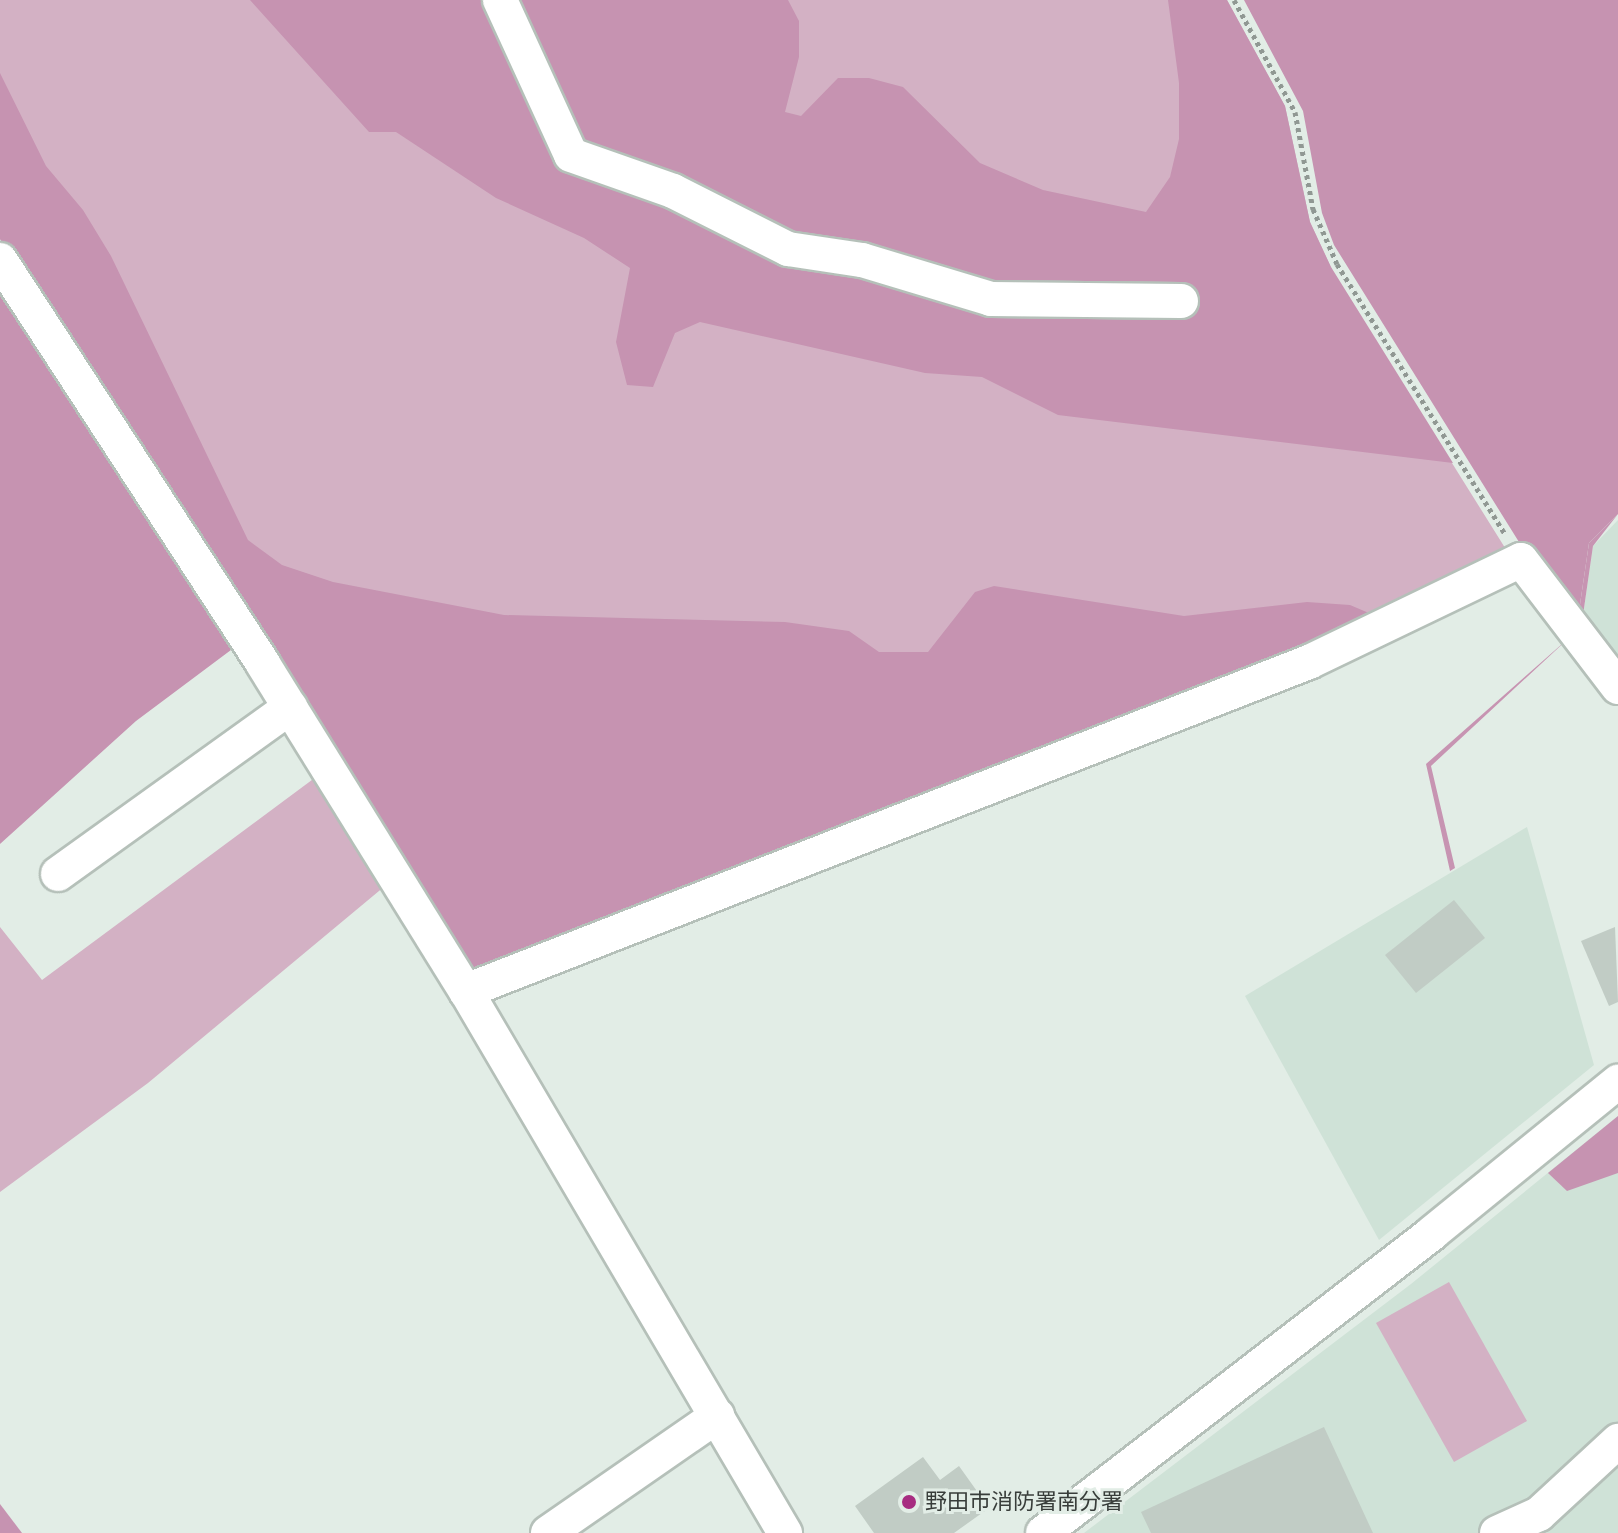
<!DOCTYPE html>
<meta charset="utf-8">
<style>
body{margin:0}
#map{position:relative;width:1618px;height:1533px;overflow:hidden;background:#e2ede6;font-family:"Times New Roman","Noto Sans JP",serif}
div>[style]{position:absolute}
.built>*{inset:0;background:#cfe2d7}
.green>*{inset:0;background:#d3b1c4}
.forest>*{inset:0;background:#c693b1}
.water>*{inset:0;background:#c794b2}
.building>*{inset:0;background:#c1ccc5}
.path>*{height:5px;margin-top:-2.5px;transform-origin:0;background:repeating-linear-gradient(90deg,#909893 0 4px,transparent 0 8px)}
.roads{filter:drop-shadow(2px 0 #b5c0b9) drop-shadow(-2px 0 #b5c0b9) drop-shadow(0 2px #b5c0b9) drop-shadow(0 -2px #b5c0b9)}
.minor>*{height:34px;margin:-17px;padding:0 17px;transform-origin:17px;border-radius:17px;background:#fff}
.dots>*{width:22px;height:22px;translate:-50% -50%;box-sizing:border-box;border:4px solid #e2ede6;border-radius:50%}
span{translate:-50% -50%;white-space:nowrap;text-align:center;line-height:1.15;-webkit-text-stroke:6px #e2ede6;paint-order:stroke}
.poi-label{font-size:22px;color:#383d3a}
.left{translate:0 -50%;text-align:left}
</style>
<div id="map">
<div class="built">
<i style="clip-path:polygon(1618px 520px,1618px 666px,1582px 622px,1593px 546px)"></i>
<i style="clip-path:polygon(1527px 827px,1594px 1065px,1379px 1240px,1245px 996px)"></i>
<i style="clip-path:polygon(1618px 1116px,1618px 1533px,1084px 1533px,1411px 1284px)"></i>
</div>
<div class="green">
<i style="clip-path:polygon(0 0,1227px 0,1285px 106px,1310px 222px,1335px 276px,1507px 551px,1102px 736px,244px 619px,0 239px)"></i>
<i style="clip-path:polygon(324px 771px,391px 881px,148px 1083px,0 1192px,0 927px,42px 980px)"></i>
<i style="clip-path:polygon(1449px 1282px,1527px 1421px,1454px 1462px,1376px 1323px)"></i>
</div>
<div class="forest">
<i style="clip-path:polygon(250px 0,788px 0,799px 21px,799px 57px,785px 112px,801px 116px,838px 78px,869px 78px,903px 87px,980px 163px,1043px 190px,1146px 212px,1170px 177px,1179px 139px,1179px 83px,1168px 0,1227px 0,1285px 106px,1310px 222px,1331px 267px,1453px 463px,1058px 415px,982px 377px,925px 373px,700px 322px,675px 333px,653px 387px,627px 385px,616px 342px,630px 268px,584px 238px,496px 198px,396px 132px,369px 132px)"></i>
<i style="clip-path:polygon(1244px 0,1618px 0,1618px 514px,1589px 543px,1578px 618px,1532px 563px,1334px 245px,1322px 213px,1303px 111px)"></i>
<i style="clip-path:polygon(0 73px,46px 166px,83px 210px,111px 256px,248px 540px,282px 565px,333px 582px,504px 615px,785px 622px,849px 631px,879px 652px,928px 652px,975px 592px,994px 586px,1184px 616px,1307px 602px,1350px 605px,1383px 619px,467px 975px,0 239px)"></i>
<i style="clip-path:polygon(0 273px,239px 644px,136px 721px,0 844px)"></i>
<i style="clip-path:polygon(1618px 1116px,1618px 1173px,1567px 1191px,1548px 1173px)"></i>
<i style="clip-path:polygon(0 1504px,22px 1533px,0 1533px)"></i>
</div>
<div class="water">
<i style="clip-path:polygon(1618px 514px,1593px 546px,1582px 622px,1578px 618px,1589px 543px)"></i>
<i style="clip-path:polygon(1570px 637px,1431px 766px,1455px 868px,1450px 871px,1426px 764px)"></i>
</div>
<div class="building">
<i style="clip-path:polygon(1454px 900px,1485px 938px,1416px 993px,1385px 955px)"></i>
<i style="clip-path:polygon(1615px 927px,1618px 1002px,1609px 1006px,1581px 941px)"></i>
<i style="clip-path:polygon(1324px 1427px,1373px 1533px,1151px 1533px,1141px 1512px)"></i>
<i style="clip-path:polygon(923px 1457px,940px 1480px,959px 1466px,989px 1508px,954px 1533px,874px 1533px,855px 1506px)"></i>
</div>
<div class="path">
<i style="left:1234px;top:0;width:128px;rotate:61.4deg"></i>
<i style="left:1295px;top:112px;width:99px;rotate:79.5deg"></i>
<i style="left:1313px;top:209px;width:60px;rotate:66.4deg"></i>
<i style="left:1337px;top:264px;width:319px;rotate:58.1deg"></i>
</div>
<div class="roads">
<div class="minor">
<i style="left:500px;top:0;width:170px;rotate:65.4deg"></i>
<i style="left:571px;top:155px;width:108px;rotate:19.4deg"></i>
<i style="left:673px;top:191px;width:129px;rotate:26.8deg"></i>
<i style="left:788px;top:249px;width:75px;rotate:8.5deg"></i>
<i style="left:862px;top:260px;width:135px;rotate:16.8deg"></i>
<i style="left:991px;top:299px;width:190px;rotate:0.6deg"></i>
<i style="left:0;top:260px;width:482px;rotate:56.9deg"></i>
<i style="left:263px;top:664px;width:385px;rotate:58.2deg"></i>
<i style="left:466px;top:991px;width:629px;rotate:59.52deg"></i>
<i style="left:58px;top:874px;width:286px;rotate:-35.7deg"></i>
<i style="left:466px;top:991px;width:905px;rotate:-21.32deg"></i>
<i style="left:1309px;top:662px;width:235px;rotate:-25.7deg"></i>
<i style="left:1521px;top:560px;width:160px;rotate:52.6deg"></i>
<i style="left:548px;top:1533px;width:206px;rotate:-34.7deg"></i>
<i style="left:1043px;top:1533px;width:491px;rotate:-37.6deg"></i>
<i style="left:1432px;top:1233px;width:240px;rotate:-39.1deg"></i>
<i style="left:1497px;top:1533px;width:46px;rotate:-24.3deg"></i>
<i style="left:1539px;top:1514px;width:108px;rotate:-42.7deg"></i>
</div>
</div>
<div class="dots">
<i style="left:909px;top:1502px;background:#a72c81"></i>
</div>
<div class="poi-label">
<span class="left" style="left:925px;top:1502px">野田市消防署南分署</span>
</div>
</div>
